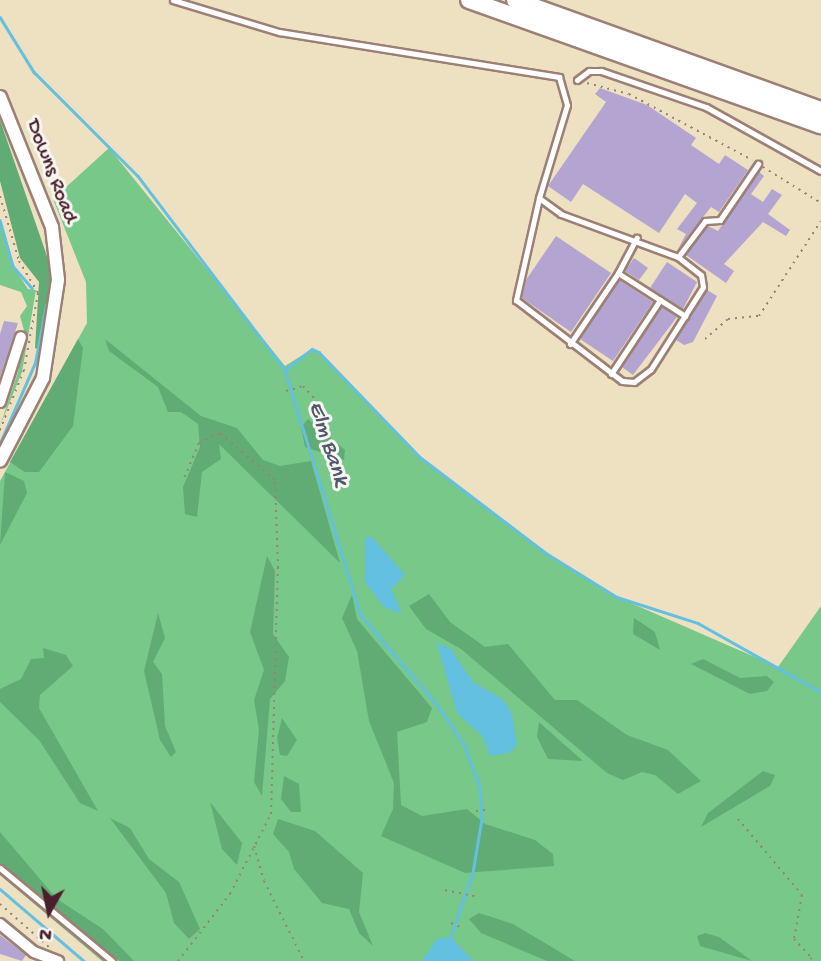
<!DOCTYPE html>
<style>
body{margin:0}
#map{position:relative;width:821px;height:961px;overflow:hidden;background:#ede1c1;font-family:"Gochi Hand",sans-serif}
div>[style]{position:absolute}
.green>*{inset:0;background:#77c889}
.forest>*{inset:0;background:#61ac75}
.water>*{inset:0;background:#63c0e1}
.stream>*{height:2.5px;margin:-1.25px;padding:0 1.25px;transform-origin:1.25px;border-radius:1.25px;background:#63c0e1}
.building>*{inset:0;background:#b4a4d1}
.path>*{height:2px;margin-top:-1px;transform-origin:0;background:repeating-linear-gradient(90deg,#9c8076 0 2px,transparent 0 7px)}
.roads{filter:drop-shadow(2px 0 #9c8076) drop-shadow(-2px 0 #9c8076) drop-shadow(0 2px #9c8076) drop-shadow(0 -2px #9c8076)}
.service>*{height:5px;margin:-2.5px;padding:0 2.5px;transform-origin:2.5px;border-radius:2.5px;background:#fff}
.minor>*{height:10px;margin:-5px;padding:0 5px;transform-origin:5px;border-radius:5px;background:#fff}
.tertiary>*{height:12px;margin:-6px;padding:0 6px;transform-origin:6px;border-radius:6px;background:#fff}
.trunk>*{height:16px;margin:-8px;padding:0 8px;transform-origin:8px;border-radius:8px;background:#fff}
span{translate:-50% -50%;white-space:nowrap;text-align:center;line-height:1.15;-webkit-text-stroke:6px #f6f6f2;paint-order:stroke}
.street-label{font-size:21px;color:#4a1f2b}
.water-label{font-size:23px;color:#53576b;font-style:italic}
.north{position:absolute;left:14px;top:877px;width:70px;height:70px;-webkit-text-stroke:5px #f6f6f2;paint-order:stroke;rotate:189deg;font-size:19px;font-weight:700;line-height:28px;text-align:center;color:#4a1f2b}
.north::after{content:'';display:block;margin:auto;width:24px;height:32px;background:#4a1f2b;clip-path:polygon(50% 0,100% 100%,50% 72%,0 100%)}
</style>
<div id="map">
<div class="green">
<i style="clip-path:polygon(109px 148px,285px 366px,312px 349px,319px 352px,420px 457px,546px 553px,617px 597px,778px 667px,821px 606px,821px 961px,102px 961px,0 875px,0 481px,87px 323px,86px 282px,53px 199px)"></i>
<i style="clip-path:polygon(0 223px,13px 266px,28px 289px,36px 290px,22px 372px,0 426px,18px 372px,25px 334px,20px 316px,27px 306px,21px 292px,0 285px)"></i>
</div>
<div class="forest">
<i style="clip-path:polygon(0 120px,48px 259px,52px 294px,43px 351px,35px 348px,39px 282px,20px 258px,0 181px)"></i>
<i style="clip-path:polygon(78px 339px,83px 348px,73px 426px,39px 472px,25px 472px,10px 462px)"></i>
<i style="clip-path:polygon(105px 339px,201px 416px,237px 428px,263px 460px,280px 466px,311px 461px,340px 563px,219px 444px,221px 459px,202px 472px,197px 517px,185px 514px,183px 487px,200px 447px,198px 424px,181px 412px,168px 412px,158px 387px,109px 351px)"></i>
<i style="clip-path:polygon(308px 419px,345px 450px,344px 460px,305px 447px,301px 427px)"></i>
<i style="clip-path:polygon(5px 472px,24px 481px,27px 493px,0 545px)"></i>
<i style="clip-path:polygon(267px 556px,275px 571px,273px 634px,289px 657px,285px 681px,270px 699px,262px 796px,254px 782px,259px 730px,254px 700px,264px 670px,250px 632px)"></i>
<i style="clip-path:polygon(429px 594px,450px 622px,485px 647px,508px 644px,555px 700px,577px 700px,627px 735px,668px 750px,701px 781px,678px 794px,655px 775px,642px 772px,623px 780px,607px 773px,461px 649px,426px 629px,409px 606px)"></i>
<i style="clip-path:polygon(352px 595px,357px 619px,432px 708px,427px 722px,397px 732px,401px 805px,422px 816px,467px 809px,485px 824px,535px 840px,553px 854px,554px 866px,465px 873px,381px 836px,393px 809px,394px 783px,369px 721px,357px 651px,342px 618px)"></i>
<i style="clip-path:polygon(158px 613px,165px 638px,153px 662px,162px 674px,165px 726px,176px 752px,171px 757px,160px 740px,144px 671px)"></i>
<i style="clip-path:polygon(634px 618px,655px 632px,660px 650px,633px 634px)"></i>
<i style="clip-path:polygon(43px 648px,66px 655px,73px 666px,40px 695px,39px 708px,98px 811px,80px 803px,39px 740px,0 702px,0 689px,21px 679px,31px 659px,44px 658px)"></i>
<i style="clip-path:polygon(703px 659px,740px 678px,767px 676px,774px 682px,767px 691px,750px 694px,691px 664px)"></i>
<i style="clip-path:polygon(282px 718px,297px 740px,287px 756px,280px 755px,277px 738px)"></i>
<i style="clip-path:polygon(539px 722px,558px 739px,583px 761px,548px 759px,537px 737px)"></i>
<i style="clip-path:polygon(763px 771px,775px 775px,770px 786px,701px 827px,708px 813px)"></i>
<i style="clip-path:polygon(284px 776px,299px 784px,301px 812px,291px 812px,281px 799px)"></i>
<i style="clip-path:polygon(210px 802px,242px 843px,237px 865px,222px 849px)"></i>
<i style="clip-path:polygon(110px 818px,130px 828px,149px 859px,179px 882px,200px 929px,189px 939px,174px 923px,166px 893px)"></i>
<i style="clip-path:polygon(278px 819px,315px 831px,363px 873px,359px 912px,373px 946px,359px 933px,349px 909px,322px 903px,294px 869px,289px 852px,273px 834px)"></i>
<i style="clip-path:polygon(0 832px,57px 899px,103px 929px,134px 961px,120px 961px,0 863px)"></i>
<i style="clip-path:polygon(479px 913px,513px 924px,575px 961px,547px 961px,481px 933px,469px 919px)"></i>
<i style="clip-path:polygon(705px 933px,719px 937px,752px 961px,700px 946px,697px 936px)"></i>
</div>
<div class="water">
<i style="clip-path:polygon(371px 536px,405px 575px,391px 589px,402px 614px,384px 607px,365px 582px,365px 539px)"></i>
<i style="clip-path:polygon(437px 643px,450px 648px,473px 682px,502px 699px,512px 713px,517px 746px,509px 753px,490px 756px,482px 736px,457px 713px)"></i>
<i style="clip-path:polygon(451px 937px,473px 961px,422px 961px,437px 939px)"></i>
</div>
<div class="stream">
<i style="left:0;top:17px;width:65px;rotate:58.3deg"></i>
<i style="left:34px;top:72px;width:147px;rotate:45deg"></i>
<i style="left:138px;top:176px;width:243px;rotate:52.8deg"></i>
<i style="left:285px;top:370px;width:257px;rotate:72.8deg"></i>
<i style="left:361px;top:615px;width:121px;rotate:49.7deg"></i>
<i style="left:439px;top:707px;width:47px;rotate:56.3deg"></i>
<i style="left:465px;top:746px;width:44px;rotate:69.9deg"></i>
<i style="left:480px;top:787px;width:32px;rotate:86deg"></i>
<i style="left:482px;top:819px;width:55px;rotate:99.5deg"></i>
<i style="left:473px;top:873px;width:68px;rotate:109deg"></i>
<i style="left:0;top:220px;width:48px;rotate:74.2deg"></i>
<i style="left:13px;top:266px;width:29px;rotate:49deg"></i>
<i style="left:285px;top:370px;width:34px;rotate:-38deg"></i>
<i style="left:312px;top:349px;width:8px;rotate:23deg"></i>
<i style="left:319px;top:352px;width:146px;rotate:46.1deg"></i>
<i style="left:420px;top:457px;width:158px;rotate:37.3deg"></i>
<i style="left:546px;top:553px;width:84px;rotate:31.8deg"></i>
<i style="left:617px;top:597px;width:85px;rotate:17.8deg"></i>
<i style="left:698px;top:623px;width:141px;rotate:29.3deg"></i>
<i style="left:0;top:443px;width:87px;rotate:-66.4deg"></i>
<i style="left:35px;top:363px;width:59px;rotate:-79.3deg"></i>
<i style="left:0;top:889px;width:111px;rotate:40.6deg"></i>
</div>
<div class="building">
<i style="clip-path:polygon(600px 88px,647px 105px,696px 138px,691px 145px,719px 164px,725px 155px,748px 170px,719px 212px,711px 207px,678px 249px,686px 234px,677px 229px,697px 203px,685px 194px,659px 233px,583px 184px,571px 202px,548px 186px,606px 102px,595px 94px)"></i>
<i style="clip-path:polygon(759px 172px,764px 176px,751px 194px,763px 202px,772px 189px,782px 195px,768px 214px,790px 230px,786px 236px,763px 222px,724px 264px,734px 271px,726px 283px,686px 255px,708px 226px,718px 231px)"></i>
<i style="clip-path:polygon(556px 236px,611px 273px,571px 332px,522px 298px,526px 280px)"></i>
<i style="clip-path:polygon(634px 258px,648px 268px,639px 280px,625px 271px)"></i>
<i style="clip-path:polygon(667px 262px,697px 282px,683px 309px,650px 288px)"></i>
<i style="clip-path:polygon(619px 280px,653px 302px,613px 361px,580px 339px)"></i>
<i style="clip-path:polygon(707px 290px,717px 296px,693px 342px,684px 345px,676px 340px)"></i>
<i style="clip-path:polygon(662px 307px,677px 317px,633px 375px,622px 367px)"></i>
<i style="clip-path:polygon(4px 321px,18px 323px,0 377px,0 334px)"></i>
<i style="clip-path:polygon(0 935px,26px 955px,22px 961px,0 954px)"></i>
</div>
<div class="path">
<i style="left:587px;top:83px;width:43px;rotate:14.7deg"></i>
<i style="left:629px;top:94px;width:140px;rotate:28.2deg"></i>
<i style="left:763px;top:167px;width:68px;rotate:31.8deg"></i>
<i style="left:0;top:196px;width:68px;rotate:73.7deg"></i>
<i style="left:19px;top:261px;width:37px;rotate:59deg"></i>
<i style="left:38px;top:293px;width:78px;rotate:100.3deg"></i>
<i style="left:24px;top:370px;width:65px;rotate:111.8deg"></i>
<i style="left:705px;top:339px;width:30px;rotate:-41deg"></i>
<i style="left:728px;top:319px;width:31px;rotate:-6deg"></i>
<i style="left:759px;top:316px;width:113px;rotate:-56.9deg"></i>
<i style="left:286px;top:391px;width:18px;rotate:-16deg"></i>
<i style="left:303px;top:386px;width:21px;rotate:47deg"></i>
<i style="left:476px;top:811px;width:9px;rotate:-6deg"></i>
<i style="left:738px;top:819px;width:99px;rotate:49.9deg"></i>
<i style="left:802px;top:895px;width:45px;rotate:100.3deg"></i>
<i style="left:794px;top:939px;width:26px;rotate:47deg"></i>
<i style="left:812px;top:958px;width:5px;rotate:143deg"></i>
<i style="left:254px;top:846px;width:36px;rotate:74deg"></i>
<i style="left:264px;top:881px;width:89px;rotate:63.4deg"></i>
<i style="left:445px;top:890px;width:33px;rotate:12deg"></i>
<i style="left:0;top:904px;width:65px;rotate:41.3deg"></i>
<i style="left:451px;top:923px;width:13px;rotate:23deg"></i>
<i style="left:178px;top:961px;width:85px;rotate:-52.2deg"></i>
<i style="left:230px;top:894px;width:90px;rotate:-62.9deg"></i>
<i style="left:271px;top:814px;width:246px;rotate:-88.4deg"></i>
<i style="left:278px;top:568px;width:88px;rotate:-92deg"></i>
<i style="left:275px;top:480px;width:72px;rotate:-139.5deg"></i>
<i style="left:220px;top:433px;width:23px;rotate:155deg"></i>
<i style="left:199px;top:443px;width:38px;rotate:113deg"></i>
</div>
<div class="roads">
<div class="service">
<i style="left:173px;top:0;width:111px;rotate:16.8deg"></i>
<i style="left:279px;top:32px;width:284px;rotate:9.1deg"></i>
<i style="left:559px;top:77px;width:29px;rotate:74deg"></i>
<i style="left:567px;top:105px;width:97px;rotate:106.8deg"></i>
<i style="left:539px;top:198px;width:27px;rotate:36deg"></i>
<i style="left:561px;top:214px;width:125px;rotate:20.2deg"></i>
<i style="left:678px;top:257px;width:45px;rotate:-53.1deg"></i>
<i style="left:705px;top:221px;width:15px;rotate:-4deg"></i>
<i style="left:720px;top:220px;width:68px;rotate:-55.8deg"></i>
<i style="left:577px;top:80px;width:15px;rotate:-37deg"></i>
<i style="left:589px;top:71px;width:12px"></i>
<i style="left:601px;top:71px;width:111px;rotate:18.9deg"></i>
<i style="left:706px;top:107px;width:132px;rotate:29.1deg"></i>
<i style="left:539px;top:198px;width:105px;rotate:102.7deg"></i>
<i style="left:516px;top:300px;width:133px;rotate:37.4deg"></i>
<i style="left:622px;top:381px;width:12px;rotate:5deg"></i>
<i style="left:634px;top:382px;width:21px;rotate:-37deg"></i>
<i style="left:651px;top:369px;width:97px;rotate:-57.6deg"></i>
<i style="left:703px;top:287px;width:12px;rotate:-99deg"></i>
<i style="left:701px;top:275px;width:29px;rotate:-142deg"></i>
<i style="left:618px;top:273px;width:40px;rotate:-62deg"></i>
<i style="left:570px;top:344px;width:86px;rotate:-55.9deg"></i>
<i style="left:618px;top:273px;width:80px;rotate:32.7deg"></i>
<i style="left:611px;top:374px;width:89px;rotate:-56.5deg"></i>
<i style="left:0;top:868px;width:146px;rotate:39.7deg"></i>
</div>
<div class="minor">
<i style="left:0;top:402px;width:68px;rotate:-72.1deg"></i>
<i style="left:0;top:924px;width:44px;rotate:39.5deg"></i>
<i style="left:34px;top:952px;width:26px;rotate:21deg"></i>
</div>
<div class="tertiary">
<i style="left:0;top:97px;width:140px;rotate:68.2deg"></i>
<i style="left:52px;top:227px;width:53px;rotate:83.5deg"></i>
<i style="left:58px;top:280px;width:99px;rotate:98.7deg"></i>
<i style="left:43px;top:378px;width:93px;rotate:117.4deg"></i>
</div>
<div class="trunk">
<i style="left:469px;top:0;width:374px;rotate:19.6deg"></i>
<i style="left:515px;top:0;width:325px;rotate:19.8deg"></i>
</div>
</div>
<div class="street-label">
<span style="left:50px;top:172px;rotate:69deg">Downs Road</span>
</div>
<div class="water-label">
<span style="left:327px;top:444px;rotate:72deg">Elm Bank</span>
</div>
<div class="north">N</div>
</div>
